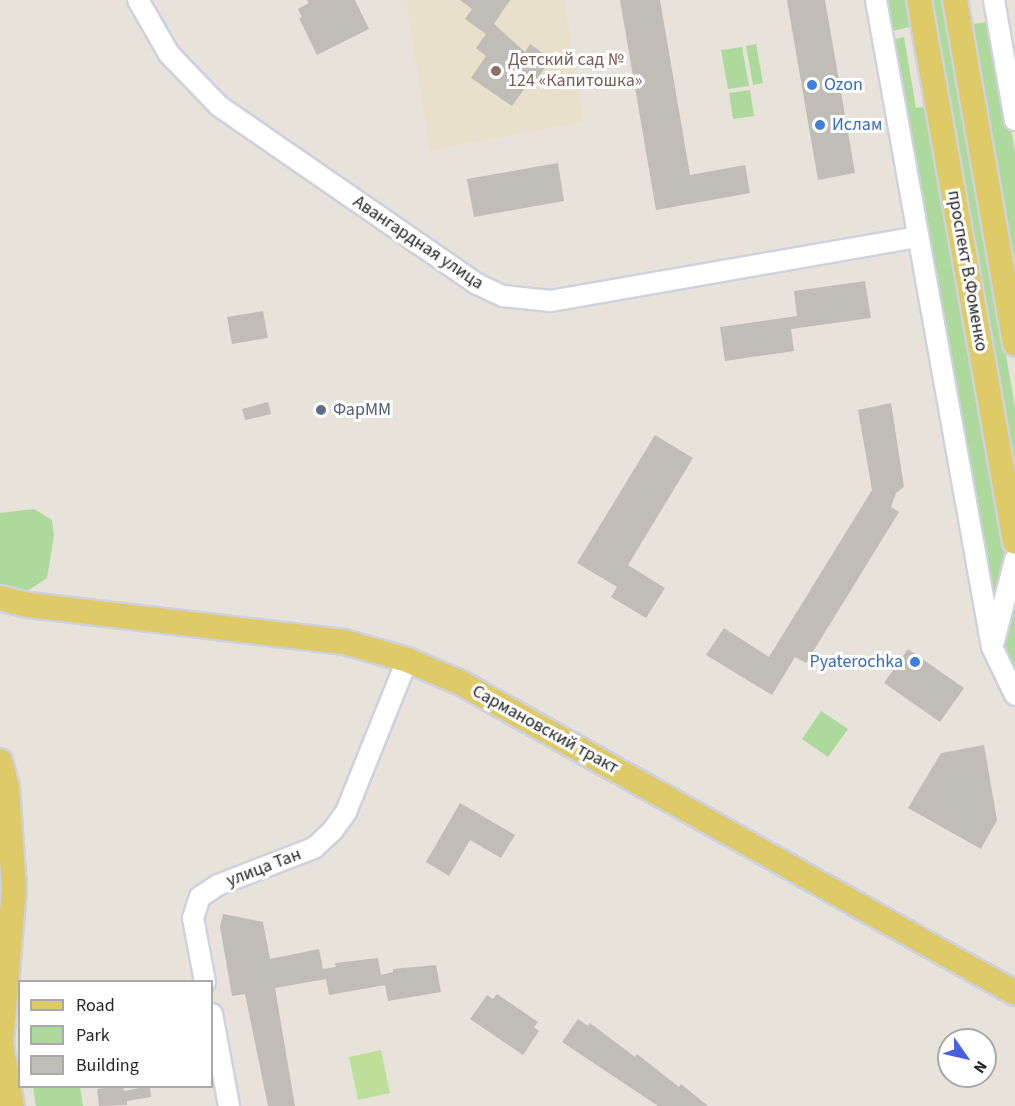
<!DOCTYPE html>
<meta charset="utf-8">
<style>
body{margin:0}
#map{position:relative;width:1015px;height:1106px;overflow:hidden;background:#e8e3da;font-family:"Source Sans 3",sans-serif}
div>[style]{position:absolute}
.education>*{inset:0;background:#e8e0cb}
.green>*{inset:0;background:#add99c}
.pitch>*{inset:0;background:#bddf99}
.building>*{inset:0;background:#c0bcb6}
.roads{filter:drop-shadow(2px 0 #cfd1de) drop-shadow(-2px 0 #cfd1de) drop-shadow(0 2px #cfd1de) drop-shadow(0 -2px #cfd1de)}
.minor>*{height:20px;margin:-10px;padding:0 10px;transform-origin:10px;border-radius:10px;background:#fff}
.major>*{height:24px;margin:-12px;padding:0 12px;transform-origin:12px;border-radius:12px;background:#dfca68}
.dots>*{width:16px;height:16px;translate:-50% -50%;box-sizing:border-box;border:3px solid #fff;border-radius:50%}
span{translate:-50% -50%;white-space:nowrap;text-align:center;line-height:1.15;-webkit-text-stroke:6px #fff;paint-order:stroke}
.education-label{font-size:18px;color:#785e54}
.left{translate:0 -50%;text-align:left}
.shop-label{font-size:18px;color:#366cbe}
.right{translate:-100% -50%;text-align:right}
.street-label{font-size:18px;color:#272727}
.service-label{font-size:18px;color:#4e5e75}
.legend{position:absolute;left:18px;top:980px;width:195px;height:108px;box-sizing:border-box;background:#fff;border:2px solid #a9a9a9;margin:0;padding:8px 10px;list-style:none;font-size:18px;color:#272727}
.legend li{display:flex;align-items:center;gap:12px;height:30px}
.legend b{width:30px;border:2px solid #a9a9a9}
.north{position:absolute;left:937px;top:1028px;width:60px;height:60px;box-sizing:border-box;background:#fff;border:2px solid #a9a9a9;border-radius:50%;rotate:124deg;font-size:16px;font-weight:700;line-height:24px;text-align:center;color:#272727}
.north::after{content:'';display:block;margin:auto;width:21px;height:27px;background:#4b5fe3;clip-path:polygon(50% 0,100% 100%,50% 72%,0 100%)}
</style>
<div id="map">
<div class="education">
<i style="clip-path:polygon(406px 0,564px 0,584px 122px,430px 150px)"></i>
</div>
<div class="green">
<i style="clip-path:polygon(887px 0,912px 0,909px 27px,893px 31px)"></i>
<i style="clip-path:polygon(928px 0,946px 0,950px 24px,1015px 408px,1015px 513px)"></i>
<i style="clip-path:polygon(992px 21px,1015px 152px,1015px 295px,974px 65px,973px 24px)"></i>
<i style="clip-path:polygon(904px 37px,916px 108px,923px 107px,937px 148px,1015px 581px,1015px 672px,1000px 631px,905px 121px,895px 39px)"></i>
<i style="clip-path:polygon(756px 44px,763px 83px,753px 85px,746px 46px)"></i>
<i style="clip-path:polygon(742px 47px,749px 86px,728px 89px,721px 50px)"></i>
<i style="clip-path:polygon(750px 90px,754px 116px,733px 119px,729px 93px)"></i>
<i style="clip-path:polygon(34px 509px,52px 520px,54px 536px,47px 578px,26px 592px,0 589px,0 513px)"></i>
<i style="clip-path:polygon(821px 711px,848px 729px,828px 757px,802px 739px)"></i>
<i style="clip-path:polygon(33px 1087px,80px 1087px,83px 1106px,36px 1106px)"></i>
</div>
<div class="pitch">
<i style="clip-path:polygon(381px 1050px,390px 1093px,358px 1100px,349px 1057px)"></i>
</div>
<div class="building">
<i style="clip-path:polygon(307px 0,355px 0,369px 29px,317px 55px,299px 18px,302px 17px,298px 9px,309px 3px)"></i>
<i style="clip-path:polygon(460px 0,510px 0,494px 24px,525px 52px,530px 44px,551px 59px,535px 82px,528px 77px,524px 83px,527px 85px,512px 106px,471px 78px,486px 56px,476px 48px,486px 34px,465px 19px,472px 9px)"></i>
<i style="clip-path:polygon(620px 0,660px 0,690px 175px,745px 165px,750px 193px,656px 210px)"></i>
<i style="clip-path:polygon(787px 0,825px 0,855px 173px,818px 180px)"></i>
<i style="clip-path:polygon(558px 163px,564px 201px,474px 217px,467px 179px)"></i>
<i style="clip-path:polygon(865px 281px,871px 318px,791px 329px,794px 351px,725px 361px,720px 327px,797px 316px,794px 291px)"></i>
<i style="clip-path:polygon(263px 311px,268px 338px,232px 344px,227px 317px)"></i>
<i style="clip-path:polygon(268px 402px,271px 414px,245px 420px,242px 409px)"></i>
<i style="clip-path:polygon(891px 403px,904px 487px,896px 493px,891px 507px,899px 512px,806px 663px,795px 657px,772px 695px,706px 655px,724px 628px,769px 657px,872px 490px,858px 410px)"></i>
<i style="clip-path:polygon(655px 435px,693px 458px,628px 565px,665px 588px,646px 618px,611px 597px,617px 587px,577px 563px)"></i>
<i style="clip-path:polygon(908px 649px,964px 688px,940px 722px,884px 683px)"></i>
<i style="clip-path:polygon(984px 745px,997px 820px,981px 849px,908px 808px,941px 753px)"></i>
<i style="clip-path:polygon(460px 803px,515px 835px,501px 858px,470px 840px,449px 876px,426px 862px)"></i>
<i style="clip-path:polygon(223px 914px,263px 922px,270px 959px,319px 949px,323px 969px,336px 967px,335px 963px,378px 958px,381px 975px,393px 972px,393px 969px,436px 965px,441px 992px,388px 1001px,385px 985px,329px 995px,326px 979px,275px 988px,295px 1106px,268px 1106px,245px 994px,232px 996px,220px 927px)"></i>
<i style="clip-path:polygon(497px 994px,538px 1022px,534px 1027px,539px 1031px,523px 1055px,470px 1019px,487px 995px,493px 999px)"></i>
<i style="clip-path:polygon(578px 1019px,588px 1026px,590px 1023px,635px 1057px,637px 1054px,679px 1087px,681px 1084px,708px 1106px,658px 1106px,562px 1042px)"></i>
<i style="clip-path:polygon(123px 1086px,124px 1091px,150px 1086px,151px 1097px,127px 1101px,127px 1105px,99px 1106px,97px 1089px)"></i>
</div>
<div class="roads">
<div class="minor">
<i style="left:138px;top:0;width:62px;rotate:60.1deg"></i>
<i style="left:169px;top:54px;width:72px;rotate:46.1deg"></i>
<i style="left:219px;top:106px;width:313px;rotate:34.6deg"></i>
<i style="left:477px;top:284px;width:29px;rotate:25deg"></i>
<i style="left:503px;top:296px;width:48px;rotate:5.9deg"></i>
<i style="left:551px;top:301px;width:371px;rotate:-9.9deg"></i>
<i style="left:876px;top:0;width:657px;rotate:79.84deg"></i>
<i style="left:992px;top:647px;width:53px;rotate:64.4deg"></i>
<i style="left:994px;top:0;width:122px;rotate:80.1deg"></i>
<i style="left:994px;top:641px;width:84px;rotate:-75.5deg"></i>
<i style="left:205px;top:982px;width:65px;rotate:-100.6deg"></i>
<i style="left:193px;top:918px;width:22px;rotate:-72deg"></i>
<i style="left:200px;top:897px;width:22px;rotate:-34deg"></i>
<i style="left:218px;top:885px;width:103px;rotate:-21.1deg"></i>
<i style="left:314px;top:848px;width:26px;rotate:-43deg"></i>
<i style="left:333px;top:830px;width:22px;rotate:-54deg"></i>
<i style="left:346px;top:812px;width:164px;rotate:-68.1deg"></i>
<i style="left:212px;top:1014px;width:94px;rotate:79.5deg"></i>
</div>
<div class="major">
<i style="left:919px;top:0;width:550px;rotate:79.96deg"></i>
<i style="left:955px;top:0;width:349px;rotate:80.1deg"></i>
<i style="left:0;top:598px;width:30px;rotate:14deg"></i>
<i style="left:29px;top:605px;width:317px;rotate:6.7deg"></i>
<i style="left:344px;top:642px;width:66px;rotate:15.9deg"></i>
<i style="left:407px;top:660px;width:59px;rotate:23.1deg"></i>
<i style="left:461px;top:683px;width:635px;rotate:29.23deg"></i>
<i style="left:0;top:761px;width:28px;rotate:75deg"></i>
<i style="left:7px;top:788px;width:101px;rotate:86deg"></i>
<i style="left:14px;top:889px;width:157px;rotate:94.8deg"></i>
<i style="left:0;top:1039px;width:68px;rotate:79.8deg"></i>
</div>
</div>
<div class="dots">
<i style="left:496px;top:71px;background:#8d6e63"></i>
<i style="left:812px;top:85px;background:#3f7fe0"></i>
<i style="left:820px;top:125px;background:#3f7fe0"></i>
<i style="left:321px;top:410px;background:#5c6f8a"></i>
<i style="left:915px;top:662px;background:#3f7fe0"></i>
</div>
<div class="education-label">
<span class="left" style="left:508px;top:71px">Детский сад №<br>124 «Капитошка»</span>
</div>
<div class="shop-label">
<span class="left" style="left:824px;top:85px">Ozon</span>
<span class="left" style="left:832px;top:125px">Ислам</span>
<span class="right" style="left:903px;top:662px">Pyaterochka</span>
</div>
<div class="street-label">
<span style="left:418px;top:243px;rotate:34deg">Авангардная улица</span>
<span style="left:967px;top:271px;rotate:80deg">проспект В.Фоменко</span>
<span style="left:545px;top:730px;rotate:29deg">Сармановский тракт</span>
<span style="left:264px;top:868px;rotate:-21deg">улица Тан</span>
</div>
<div class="service-label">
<span class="left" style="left:333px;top:410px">ФарММ</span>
</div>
<ul class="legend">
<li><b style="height:8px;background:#dfca68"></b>Road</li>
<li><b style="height:16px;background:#add99c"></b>Park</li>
<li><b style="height:16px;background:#c0bcb6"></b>Building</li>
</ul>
<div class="north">N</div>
</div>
